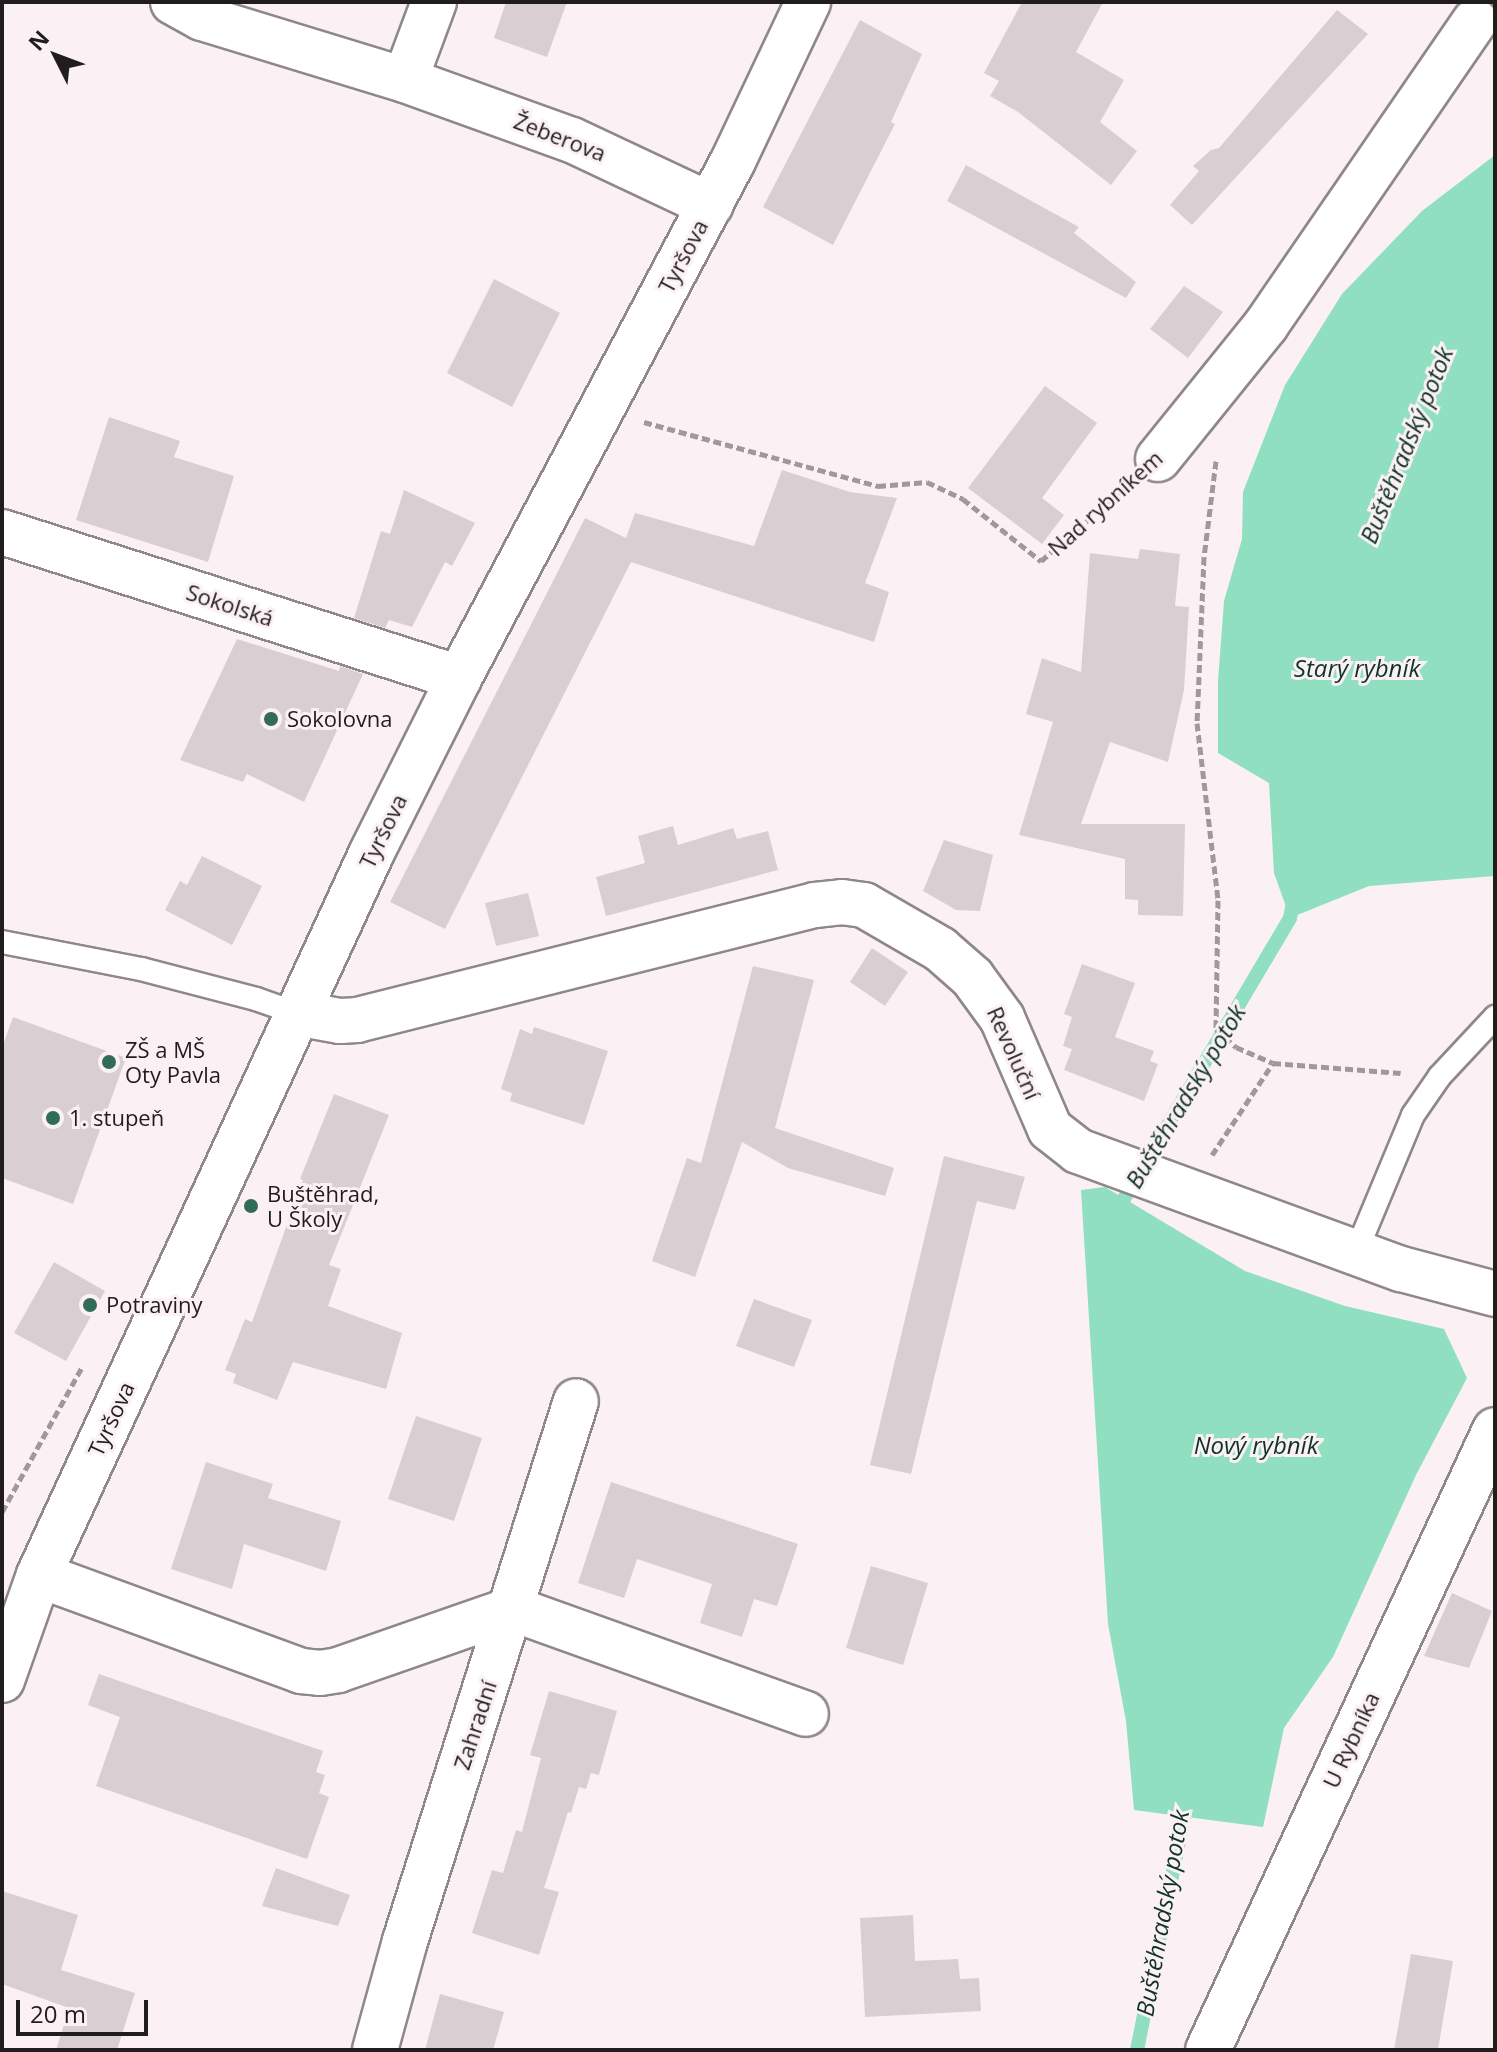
<!DOCTYPE html>
<meta charset="utf-8">
<style>
body{margin:0}
#map{position:relative;width:1497px;height:2052px;overflow:hidden;background:#fbf1f5;font-family:"Open Sans",sans-serif}
div>[style]{position:absolute}
.water>*{inset:0;background:#8fdfc0}
.stream>*{height:14px;margin:-7px;padding:0 7px;transform-origin:7px;border-radius:7px;background:#8fdfc0}
.building>*{inset:0;background:#d9cfd3}
.path>*{height:5px;margin-top:-2.5px;transform-origin:0;background:repeating-linear-gradient(90deg,#a0999c 0 8px,transparent 0 12px)}
.roads{filter:drop-shadow(2px 0 #90878a) drop-shadow(-2px 0 #90878a) drop-shadow(0 2px #90878a) drop-shadow(0 -2px #90878a)}
.service>*{height:22px;margin:-11px;padding:0 11px;transform-origin:11px;border-radius:11px;background:#fff}
.minor>*{height:44px;margin:-22px;padding:0 22px;transform-origin:22px;border-radius:22px;background:#fff}
.tertiary>*{height:44px;margin:-22px;padding:0 22px;transform-origin:22px;border-radius:22px;background:#fff}
.dots>*{width:22px;height:22px;translate:-50% -50%;box-sizing:border-box;border:4px solid #fbf1f5;border-radius:50%}
span{translate:-50% -50%;white-space:nowrap;text-align:center;line-height:1.15;-webkit-text-stroke:6px #fbf1f5;paint-order:stroke}
.street-label{font-size:22px;color:#211d1e}
.poi-label{font-size:22px;color:#211d1e}
.left{translate:0 -50%;text-align:left}
.water-label{font-size:24px;color:#0e3327;font-style:italic}
.frame{position:absolute;inset:0;border:4px solid #211d1e;pointer-events:none}
.north{position:absolute;left:16px;top:16px;width:80px;height:80px;-webkit-text-stroke:6px #fbf1f5;paint-order:stroke;rotate:312deg;font-size:22px;font-weight:700;line-height:32px;text-align:center;color:#211d1e}
.north::after{content:'';display:block;margin:auto;width:28px;height:36px;background:#211d1e;clip-path:polygon(50% 0,100% 100%,50% 72%,0 100%)}
.scale{position:absolute;left:16px;top:2000px;width:132px;height:36px;box-sizing:border-box;border:4px solid #211d1e;border-top:0;padding-left:10px;font-size:24px;line-height:28px;white-space:nowrap;color:#211d1e;-webkit-text-stroke:6px #fbf1f5;paint-order:stroke}
</style>
<div id="map">
<div class="water">
<i style="clip-path:polygon(1495px 155px,1495px 876px,1369px 886px,1290px 918px,1274px 873px,1269px 783px,1218px 753px,1218px 681px,1224px 601px,1242px 539px,1243px 492px,1285px 385px,1342px 294px,1422px 211px)"></i>
<i style="clip-path:polygon(1105px 1187px,1245px 1271px,1345px 1306px,1444px 1329px,1467px 1378px,1416px 1475px,1333px 1657px,1284px 1728px,1263px 1827px,1134px 1810px,1126px 1721px,1108px 1624px,1081px 1190px)"></i>
</div>
<div class="stream">
<i style="left:1119px;top:1218px;width:9px;rotate:-96deg"></i>
<i style="left:1118px;top:1209px;width:338px;rotate:-59.4deg"></i>
<i style="left:1290px;top:918px;width:16px;rotate:-79deg"></i>
<i style="left:1137px;top:2050px;width:238px;rotate:-78.6deg"></i>
<i style="left:1184px;top:1817px;width:18px;rotate:-96deg"></i>
</div>
<div class="building">
<i style="clip-path:polygon(506px 2px,567px 2px,547px 57px,494px 38px)"></i>
<i style="clip-path:polygon(1022px 2px,1103px 2px,1076px 52px,1124px 80px,1100px 122px,1137px 151px,1111px 185px,1018px 112px,990px 96px,999px 81px,984px 73px)"></i>
<i style="clip-path:polygon(1337px 10px,1368px 34px,1192px 225px,1170px 205px,1199px 171px,1193px 166px,1211px 150px,1219px 148px)"></i>
<i style="clip-path:polygon(860px 20px,922px 54px,891px 122px,895px 124px,833px 245px,763px 207px)"></i>
<i style="clip-path:polygon(966px 165px,1079px 227px,1074px 233px,1136px 282px,1126px 298px,947px 201px)"></i>
<i style="clip-path:polygon(494px 279px,560px 313px,512px 407px,447px 373px)"></i>
<i style="clip-path:polygon(1184px 286px,1223px 312px,1188px 358px,1150px 329px)"></i>
<i style="clip-path:polygon(1045px 386px,1097px 423px,1042px 498px,1064px 515px,1042px 544px,968px 488px)"></i>
<i style="clip-path:polygon(109px 417px,180px 441px,174px 457px,234px 476px,208px 562px,76px 520px)"></i>
<i style="clip-path:polygon(782px 470px,850px 492px,897px 498px,865px 583px,889px 592px,874px 642px,631px 562px,445px 929px,390px 902px,585px 518px,626px 538px,635px 513px,754px 546px)"></i>
<i style="clip-path:polygon(404px 490px,475px 523px,452px 566px,445px 562px,412px 627px,389px 620px,385px 628px,354px 618px,381px 531px,390px 534px)"></i>
<i style="clip-path:polygon(1140px 549px,1180px 554px,1175px 606px,1189px 607px,1184px 690px,1168px 762px,1110px 742px,1081px 824px,1185px 824px,1183px 916px,1138px 915px,1138px 900px,1125px 899px,1125px 859px,1019px 835px,1053px 722px,1026px 714px,1042px 658px,1081px 672px,1090px 553px,1138px 559px)"></i>
<i style="clip-path:polygon(237px 639px,339px 671px,340px 666px,363px 674px,304px 802px,247px 774px,243px 782px,180px 760px)"></i>
<i style="clip-path:polygon(673px 826px,678px 845px,733px 828px,737px 839px,768px 831px,778px 870px,606px 916px,596px 877px,645px 863px,638px 836px)"></i>
<i style="clip-path:polygon(944px 840px,993px 855px,980px 911px,956px 910px,923px 891px)"></i>
<i style="clip-path:polygon(202px 856px,262px 886px,232px 945px,165px 910px,180px 881px,187px 885px)"></i>
<i style="clip-path:polygon(528px 893px,539px 936px,496px 946px,485px 903px)"></i>
<i style="clip-path:polygon(872px 948px,908px 972px,885px 1006px,850px 982px)"></i>
<i style="clip-path:polygon(1082px 964px,1135px 983px,1115px 1037px,1154px 1051px,1150px 1061px,1158px 1064px,1144px 1101px,1064px 1070px,1072px 1049px,1063px 1046px,1072px 1017px,1064px 1014px)"></i>
<i style="clip-path:polygon(753px 966px,814px 980px,775px 1128px,894px 1168px,885px 1196px,788px 1168px,742px 1142px,695px 1277px,652px 1261px,687px 1158px,701px 1163px)"></i>
<i style="clip-path:polygon(13px 1017px,126px 1058px,73px 1204px,2px 1178px,2px 1048px)"></i>
<i style="clip-path:polygon(534px 1027px,608px 1051px,584px 1125px,510px 1101px,512px 1093px,501px 1089px,520px 1029px,532px 1034px)"></i>
<i style="clip-path:polygon(334px 1094px,389px 1115px,329px 1265px,341px 1269px,328px 1306px,402px 1333px,386px 1389px,293px 1362px,277px 1400px,233px 1383px,236px 1374px,225px 1370px,245px 1319px,252px 1322px,303px 1180px,300px 1179px)"></i>
<i style="clip-path:polygon(944px 1156px,1025px 1177px,1015px 1210px,977px 1201px,911px 1474px,870px 1465px)"></i>
<i style="clip-path:polygon(54px 1262px,105px 1291px,66px 1361px,14px 1333px)"></i>
<i style="clip-path:polygon(754px 1299px,812px 1320px,794px 1367px,736px 1346px)"></i>
<i style="clip-path:polygon(416px 1416px,482px 1438px,454px 1521px,388px 1499px)"></i>
<i style="clip-path:polygon(206px 1462px,273px 1484px,268px 1498px,341px 1521px,326px 1571px,244px 1544px,232px 1589px,171px 1569px)"></i>
<i style="clip-path:polygon(611px 1482px,798px 1544px,777px 1606px,754px 1599px,742px 1637px,700px 1623px,712px 1584px,637px 1559px,624px 1598px,578px 1583px)"></i>
<i style="clip-path:polygon(871px 1566px,928px 1583px,903px 1665px,846px 1648px)"></i>
<i style="clip-path:polygon(1452px 1593px,1492px 1611px,1469px 1668px,1424px 1656px)"></i>
<i style="clip-path:polygon(99px 1674px,323px 1751px,316px 1772px,325px 1775px,319px 1793px,329px 1797px,307px 1859px,96px 1786px,120px 1717px,88px 1705px)"></i>
<i style="clip-path:polygon(549px 1691px,617px 1711px,599px 1775px,591px 1773px,586px 1789px,579px 1787px,571px 1813px,568px 1812px,544px 1888px,559px 1892px,539px 1955px,472px 1933px,492px 1870px,503px 1873px,516px 1830px,522px 1832px,541px 1758px,530px 1755px)"></i>
<i style="clip-path:polygon(276px 1868px,350px 1895px,338px 1926px,262px 1906px)"></i>
<i style="clip-path:polygon(2px 1891px,78px 1915px,61px 1970px,135px 1993px,117px 2050px,56px 2050px,69px 2008px,2px 1984px)"></i>
<i style="clip-path:polygon(913px 1915px,915px 1961px,958px 1959px,960px 1979px,979px 1978px,981px 2011px,865px 2017px,860px 1918px)"></i>
<i style="clip-path:polygon(1411px 1954px,1453px 1961px,1438px 2050px,1394px 2050px)"></i>
<i style="clip-path:polygon(440px 1994px,504px 2012px,493px 2050px,425px 2050px)"></i>
</div>
<div class="path">
<i style="left:644px;top:422px;width:243px;rotate:15.3deg"></i>
<i style="left:878px;top:486px;width:49px;rotate:-4.7deg"></i>
<i style="left:927px;top:482px;width:40px;rotate:25deg"></i>
<i style="left:963px;top:499px;width:100px;rotate:38.5deg"></i>
<i style="left:1041px;top:561px;width:114px;rotate:-41.1deg"></i>
<i style="left:1216px;top:461px;width:97px;rotate:97.1deg"></i>
<i style="left:1204px;top:557px;width:166px;rotate:92.4deg"></i>
<i style="left:1197px;top:723px;width:178px;rotate:83.2deg"></i>
<i style="left:1218px;top:900px;width:129px;rotate:90.9deg"></i>
<i style="left:1216px;top:1029px;width:27px;rotate:42deg"></i>
<i style="left:1236px;top:1047px;width:40px;rotate:23.4deg"></i>
<i style="left:1273px;top:1063px;width:128px;rotate:4.5deg"></i>
<i style="left:1212px;top:1155px;width:110px;rotate:-56.5deg"></i>
<i style="left:2px;top:1512px;width:166px;rotate:-61.1deg"></i>
</div>
<div class="roads">
<div class="service">
<i style="left:2px;top:942px;width:142px;rotate:11deg"></i>
<i style="left:141px;top:969px;width:119px;rotate:14.6deg"></i>
<i style="left:256px;top:999px;width:42px;rotate:19.3deg"></i>
<i style="left:1356px;top:1252px;width:148px;rotate:-67.4deg"></i>
<i style="left:1413px;top:1115px;width:47px;rotate:-55.3deg"></i>
<i style="left:1440px;top:1076px;width:81px;rotate:-47deg"></i>
</div>
<div class="minor">
<i style="left:173px;top:2px;width:33px;rotate:29deg"></i>
<i style="left:202px;top:18px;width:212px;rotate:17deg"></i>
<i style="left:405px;top:80px;width:177px;rotate:19.8deg"></i>
<i style="left:572px;top:140px;width:153px;rotate:25.2deg"></i>
<i style="left:405px;top:80px;width:83px;rotate:-69.6deg"></i>
<i style="left:1158px;top:459px;width:172px;rotate:-51.1deg"></i>
<i style="left:1266px;top:325px;width:369px;rotate:-55.5deg"></i>
<i style="left:2px;top:532px;width:480px;rotate:17.7deg"></i>
<i style="left:296px;top:1013px;width:45px;rotate:10.3deg"></i>
<i style="left:340px;top:1021px;width:17px;rotate:-3deg"></i>
<i style="left:357px;top:1020px;width:472px;rotate:-14.1deg"></i>
<i style="left:815px;top:905px;width:27px;rotate:-6deg"></i>
<i style="left:842px;top:902px;width:22px;rotate:8deg"></i>
<i style="left:864px;top:905px;width:88px;rotate:30.1deg"></i>
<i style="left:940px;top:949px;width:43px;rotate:41.2deg"></i>
<i style="left:972px;top:977px;width:51px;rotate:53.8deg"></i>
<i style="left:1002px;top:1018px;width:121px;rotate:66.6deg"></i>
<i style="left:1050px;top:1129px;width:36px;rotate:38deg"></i>
<i style="left:1078px;top:1151px;width:344px;rotate:20.1deg"></i>
<i style="left:1401px;top:1269px;width:97px;rotate:14.9deg"></i>
<i style="left:39px;top:1575px;width:279px;rotate:20.1deg"></i>
<i style="left:301px;top:1671px;width:19px;rotate:6deg"></i>
<i style="left:320px;top:1673px;width:18px;rotate:-9deg"></i>
<i style="left:338px;top:1670px;width:185px;rotate:-19.2deg"></i>
<i style="left:513px;top:1609px;width:311px;rotate:19.7deg"></i>
<i style="left:375px;top:2050px;width:113px;rotate:-74.6deg"></i>
<i style="left:405px;top:1941px;width:566px;rotate:-72.43deg"></i>
<i style="left:1208px;top:2050px;width:683px;rotate:-65.16deg"></i>
</div>
<div class="tertiary">
<i style="left:2px;top:1680px;width:111px;rotate:-70.6deg"></i>
<i style="left:39px;top:1575px;width:796px;rotate:-65.27deg"></i>
<i style="left:372px;top:852px;width:195px;rotate:-63.4deg"></i>
<i style="left:459px;top:678px;width:585px;rotate:-62.08deg"></i>
<i style="left:733px;top:161px;width:176px;rotate:-64.7deg"></i>
</div>
</div>
<div class="dots">
<i style="left:271px;top:719px;background:#306c57"></i>
<i style="left:109px;top:1062px;background:#306c57"></i>
<i style="left:53px;top:1118px;background:#306c57"></i>
<i style="left:251px;top:1206px;background:#306c57"></i>
<i style="left:90px;top:1305px;background:#306c57"></i>
</div>
<div class="street-label">
<span style="left:560px;top:137px;rotate:21deg">Žeberova</span>
<span style="left:683px;top:256px;rotate:-62deg">Tyršova</span>
<span style="left:1105px;top:503px;rotate:-42deg">Nad rybníkem</span>
<span style="left:230px;top:605px;rotate:18deg">Sokolská</span>
<span style="left:383px;top:831px;rotate:-64deg">Tyršova</span>
<span style="left:1014px;top:1053px;rotate:66deg">Revoluční</span>
<span style="left:111px;top:1419px;rotate:-65deg">Tyršova</span>
<span style="left:475px;top:1725px;rotate:-72deg">Zahradní</span>
<span style="left:1351px;top:1740px;rotate:-65deg">U Rybníka</span>
</div>
<div class="poi-label">
<span class="left" style="left:287px;top:719px">Sokolovna</span>
<span class="left" style="left:125px;top:1062px">ZŠ a MŠ<br>Oty Pavla</span>
<span class="left" style="left:69px;top:1118px">1. stupeň</span>
<span class="left" style="left:267px;top:1206px">Buštěhrad,<br>U Školy</span>
<span class="left" style="left:106px;top:1305px">Potraviny</span>
</div>
<div class="water-label">
<span style="left:1406px;top:445px;rotate:-68deg">Buštěhradský potok</span>
<span style="left:1357px;top:668px">Starý rybník</span>
<span style="left:1185px;top:1096px;rotate:-59deg">Buštěhradský potok</span>
<span style="left:1256px;top:1445px">Nový rybník</span>
<span style="left:1162px;top:1913px;rotate:-80deg">Buštěhradský potok</span>
</div>
<div class="frame"></div>
<div class="north">N</div>
<div class="scale">20 m</div>
</div>
